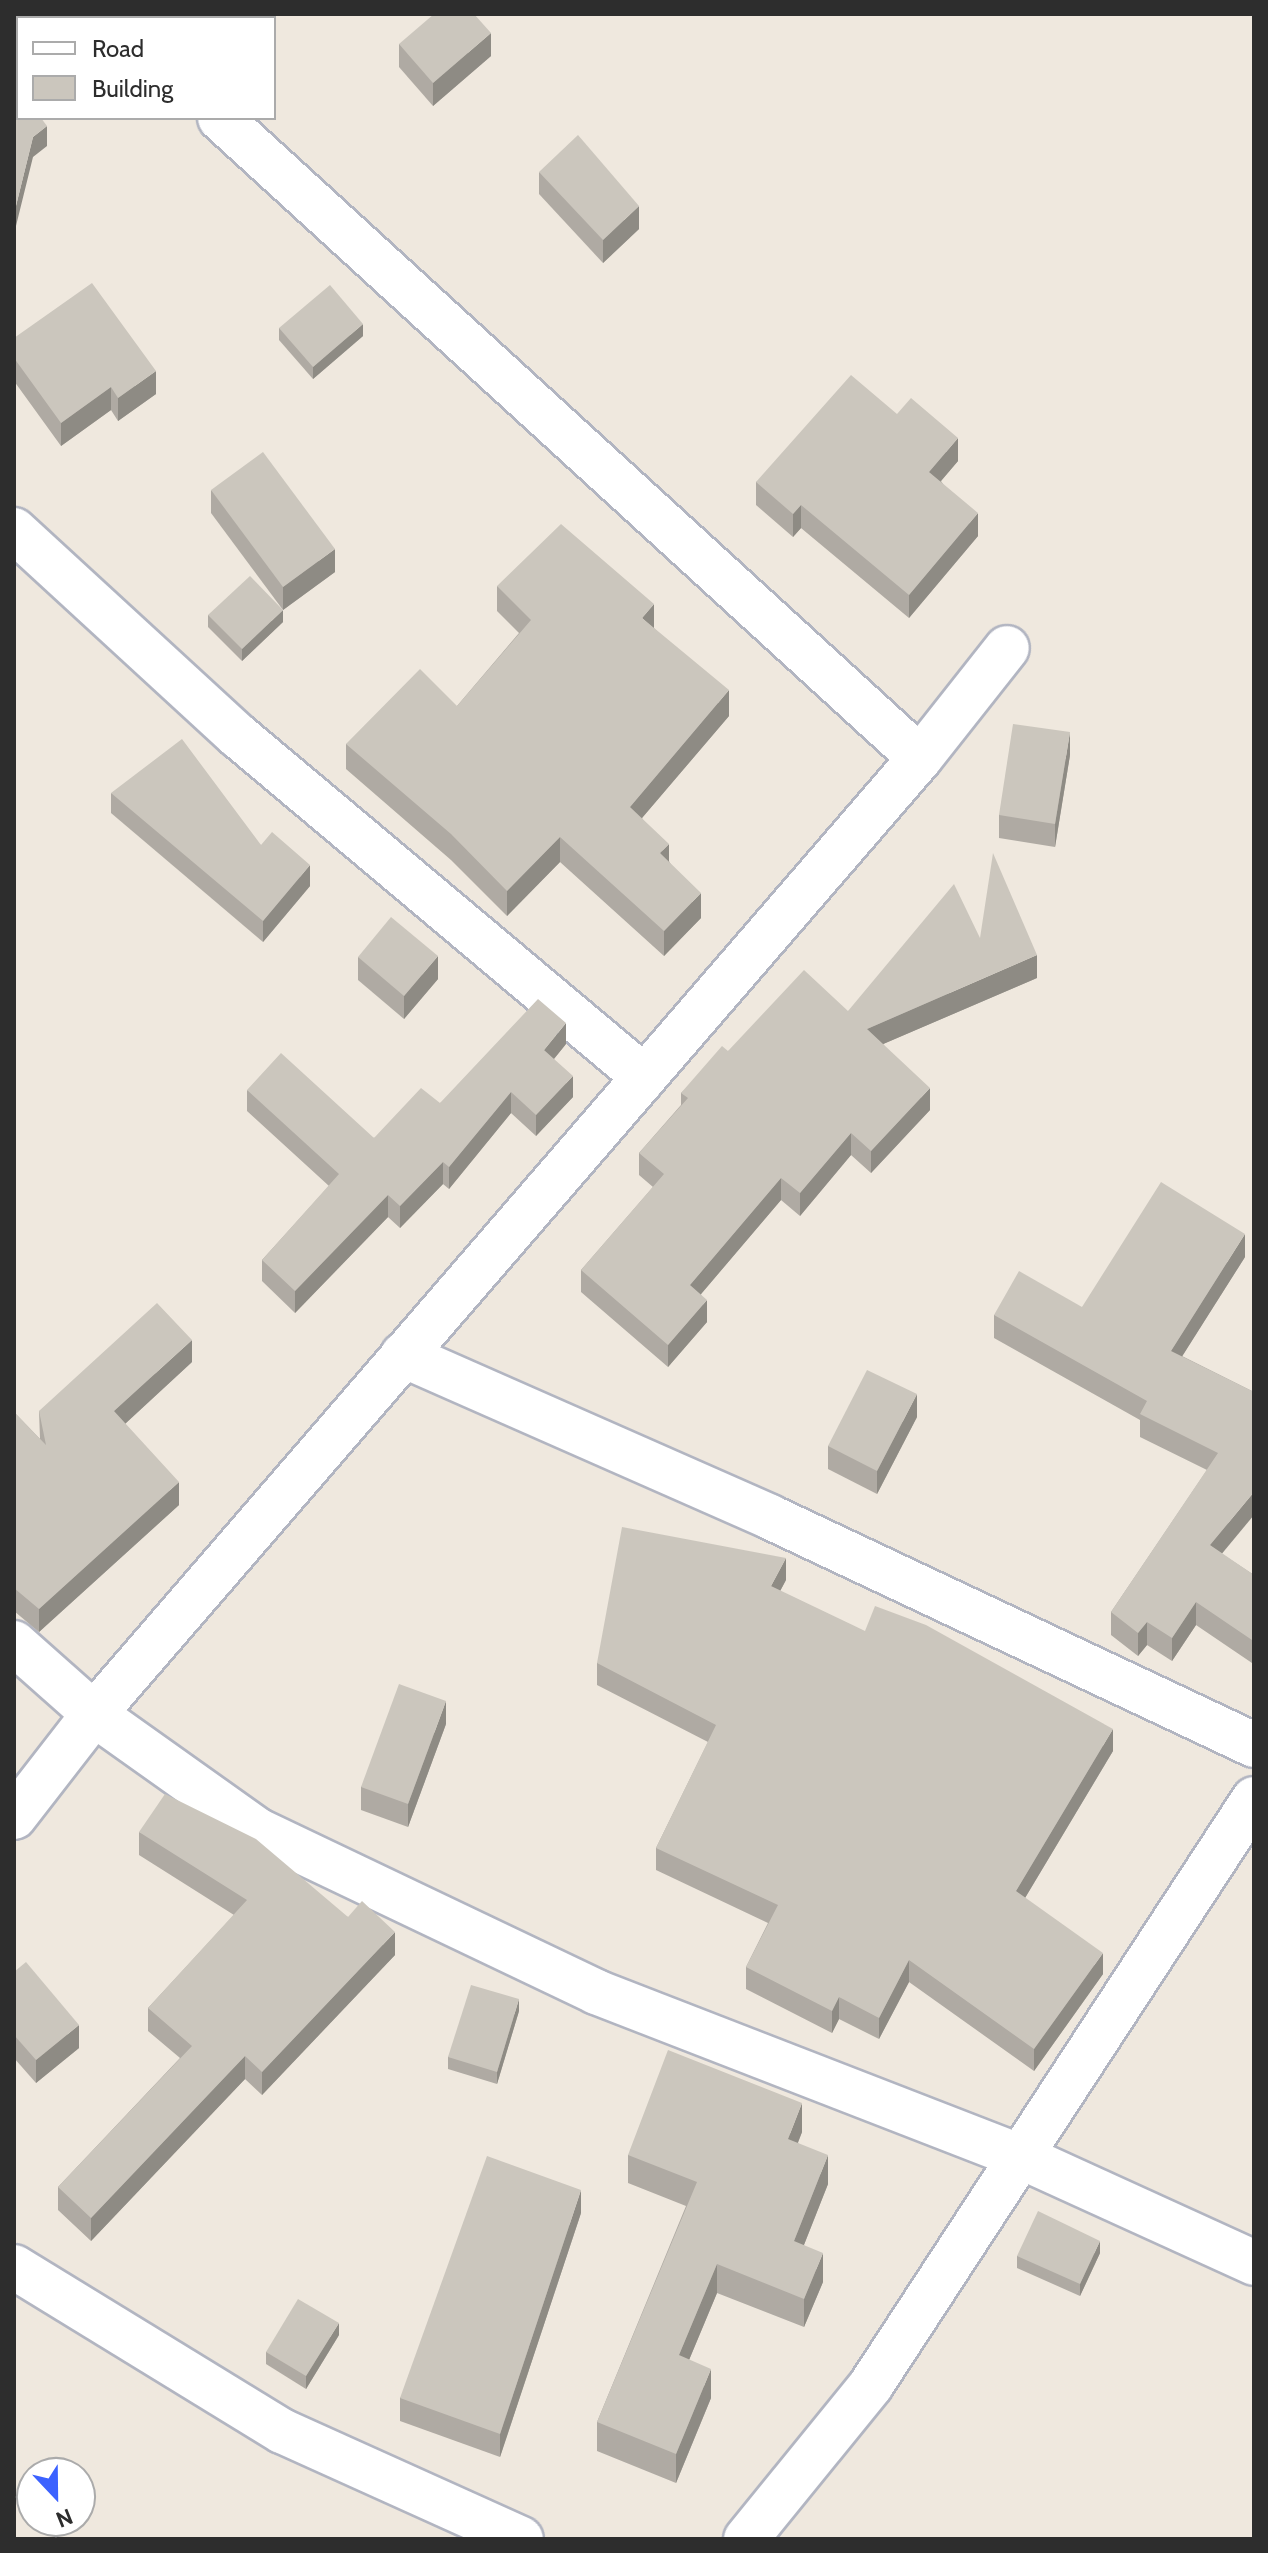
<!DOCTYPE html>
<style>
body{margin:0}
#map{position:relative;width:1268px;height:2553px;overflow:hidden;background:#efe8de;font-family:Cabin,sans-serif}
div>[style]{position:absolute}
.roads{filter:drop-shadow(2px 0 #b2b5c1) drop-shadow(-2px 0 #b2b5c1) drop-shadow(0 2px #b2b5c1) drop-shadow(0 -2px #b2b5c1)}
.minor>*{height:44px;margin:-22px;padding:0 22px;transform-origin:22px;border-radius:22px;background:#fff}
.wall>*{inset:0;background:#afaaa3}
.shaded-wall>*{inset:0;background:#8e8b84}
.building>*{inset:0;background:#cbc6bd}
span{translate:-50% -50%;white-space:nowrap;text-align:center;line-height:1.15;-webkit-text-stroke:8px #fff;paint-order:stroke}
.frame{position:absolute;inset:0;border:16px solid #2d2d2d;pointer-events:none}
.legend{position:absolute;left:16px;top:16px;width:260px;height:104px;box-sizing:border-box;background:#fff;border:2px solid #ababab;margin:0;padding:10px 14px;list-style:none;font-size:24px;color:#2d2d2d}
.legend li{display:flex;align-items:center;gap:16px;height:40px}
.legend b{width:40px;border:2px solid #ababab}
.north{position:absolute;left:16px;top:2457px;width:80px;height:80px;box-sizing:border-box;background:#fff;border:2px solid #ababab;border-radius:50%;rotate:158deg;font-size:22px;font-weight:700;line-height:32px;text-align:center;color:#2d2d2d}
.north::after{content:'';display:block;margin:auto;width:28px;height:36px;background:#3c62ff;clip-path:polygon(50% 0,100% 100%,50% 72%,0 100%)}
</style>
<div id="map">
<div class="roads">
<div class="minor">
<i style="left:107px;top:14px;width:6px;rotate:39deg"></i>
<i style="left:220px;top:118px;width:948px;rotate:42.44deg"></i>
<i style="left:14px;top:530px;width:303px;rotate:42.6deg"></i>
<i style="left:237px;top:735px;width:532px;rotate:40.04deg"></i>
<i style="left:403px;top:1355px;width:401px;rotate:23.8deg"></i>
<i style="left:770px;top:1517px;width:535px;rotate:25.22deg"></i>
<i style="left:14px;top:1643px;width:107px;rotate:41.6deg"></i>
<i style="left:94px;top:1714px;width:200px;rotate:35.4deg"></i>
<i style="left:257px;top:1830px;width:376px;rotate:25.5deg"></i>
<i style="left:596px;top:1992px;width:459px;rotate:21.2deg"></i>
<i style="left:1024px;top:2158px;width:253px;rotate:24.5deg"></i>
<i style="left:14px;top:1817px;width:130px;rotate:-52.2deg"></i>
<i style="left:94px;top:1714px;width:1263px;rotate:-49.17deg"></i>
<i style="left:920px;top:758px;width:140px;rotate:-51.7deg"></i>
<i style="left:14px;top:2267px;width:314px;rotate:31.5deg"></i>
<i style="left:282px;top:2431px;width:262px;rotate:24.3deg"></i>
<i style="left:746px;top:2539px;width:198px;rotate:-50.9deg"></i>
<i style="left:871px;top:2385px;width:700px;rotate:-56.83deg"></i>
</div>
</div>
<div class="wall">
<i style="clip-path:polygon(399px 44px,491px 56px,433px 106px,399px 67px)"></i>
<i style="clip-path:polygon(539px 172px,639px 229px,603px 263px,539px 194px)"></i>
<i style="clip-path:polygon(279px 328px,363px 336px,313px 379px,279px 340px)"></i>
<i style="clip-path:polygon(14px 338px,156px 394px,118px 421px,111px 410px,61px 446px,14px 381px)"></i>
<i style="clip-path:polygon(897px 414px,958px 461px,941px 481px,978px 536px,909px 618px,801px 528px,793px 537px,756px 505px,756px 482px)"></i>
<i style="clip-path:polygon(211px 490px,335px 572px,283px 610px,211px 513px)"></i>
<i style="clip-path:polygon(497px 586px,654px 628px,729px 716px,642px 818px,669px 861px,701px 918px,664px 956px,560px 862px,507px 916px,451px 860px,346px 769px,346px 744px,457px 706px,519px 633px,497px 611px)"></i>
<i style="clip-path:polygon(208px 615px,283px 622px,242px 661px,208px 627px)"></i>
<i style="clip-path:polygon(1070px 755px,1055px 847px,999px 838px,999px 815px)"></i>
<i style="clip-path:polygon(111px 793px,261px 845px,310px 886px,263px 942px,111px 813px)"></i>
<i style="clip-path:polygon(358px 957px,438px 979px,404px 1019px,358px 980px)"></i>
<i style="clip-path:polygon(1037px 978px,883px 1044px,930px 1110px,871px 1173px,851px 1155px,800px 1216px,781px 1200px,701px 1294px,707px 1322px,668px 1367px,581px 1292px,581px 1270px,653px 1187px,639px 1175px,639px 1153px,681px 1105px,681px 1093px,728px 1051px,848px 1011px)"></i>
<i style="clip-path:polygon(566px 1044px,554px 1059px,573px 1097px,536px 1136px,511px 1113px,449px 1189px,443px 1184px,400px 1228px,388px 1217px,295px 1313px,262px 1281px,262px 1260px,329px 1186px,247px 1111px,247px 1090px,374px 1138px,440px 1103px)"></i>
<i style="clip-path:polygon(1245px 1257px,1182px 1356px,1254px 1392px,1222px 1554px,1254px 1575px,1254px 1660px,1252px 1663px,1196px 1625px,1172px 1661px,1147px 1645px,1138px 1656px,1111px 1635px,1111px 1612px,1207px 1470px,1140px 1437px,1140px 1420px,994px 1338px,994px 1315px,1082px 1307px)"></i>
<i style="clip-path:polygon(192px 1362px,125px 1424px,179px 1505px,39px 1632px,14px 1611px,14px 1412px,40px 1439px,39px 1411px)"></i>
<i style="clip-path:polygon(917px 1417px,877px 1494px,828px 1469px,828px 1446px)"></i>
<i style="clip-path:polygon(786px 1580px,780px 1591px,1113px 1751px,1025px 1898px,1103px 1974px,1034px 2071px,909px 1982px,879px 2039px,839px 2019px,832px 2033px,746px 1989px,746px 1967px,768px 1923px,656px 1870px,656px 1848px,708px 1742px,597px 1685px,597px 1663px)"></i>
<i style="clip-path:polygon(446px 1724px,408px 1827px,361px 1810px,361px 1787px)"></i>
<i style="clip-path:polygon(139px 1832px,348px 1917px,395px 1955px,262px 2095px,245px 2079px,91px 2241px,58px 2210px,58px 2187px,180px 2058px,148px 2031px,148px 2008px,234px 1915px,139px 1855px)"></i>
<i style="clip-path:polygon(14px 1972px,79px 2048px,36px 2083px,14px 2058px)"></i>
<i style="clip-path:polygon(519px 2011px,497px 2084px,448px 2069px,448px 2057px)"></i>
<i style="clip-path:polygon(802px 2132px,798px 2143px,828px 2184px,804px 2245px,823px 2282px,804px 2327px,717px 2293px,689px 2360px,711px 2398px,676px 2483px,597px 2451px,597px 2422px,686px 2206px,628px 2183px,628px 2155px)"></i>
<i style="clip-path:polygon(581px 2213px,500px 2457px,400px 2421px,400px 2398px)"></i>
<i style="clip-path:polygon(1100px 2253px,1080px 2296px,1017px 2268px,1017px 2256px)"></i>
<i style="clip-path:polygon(339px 2335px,306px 2389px,266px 2364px,266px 2352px)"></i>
</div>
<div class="shaded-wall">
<i style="clip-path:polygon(491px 33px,491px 56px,433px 106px,433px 83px)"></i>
<i style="clip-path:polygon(47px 126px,47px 146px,33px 157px,14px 234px,14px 214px,33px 137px)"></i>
<i style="clip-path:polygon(639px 206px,639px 229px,603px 263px,603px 240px)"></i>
<i style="clip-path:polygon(363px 324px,363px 336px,313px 379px,313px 367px)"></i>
<i style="clip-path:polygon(156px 371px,156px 394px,118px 421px,118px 398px)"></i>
<i style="clip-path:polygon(111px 387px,111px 410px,61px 446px,61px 423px)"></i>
<i style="clip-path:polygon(958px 438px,958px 461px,929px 495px,929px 472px)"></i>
<i style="clip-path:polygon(801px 505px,801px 528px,793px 537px,793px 514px)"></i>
<i style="clip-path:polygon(978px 513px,978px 536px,909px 618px,909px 595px)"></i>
<i style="clip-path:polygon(335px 549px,335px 572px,283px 610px,283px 587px)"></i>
<i style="clip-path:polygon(654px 604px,654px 629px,642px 618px)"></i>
<i style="clip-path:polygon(283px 610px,283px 622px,242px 661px,242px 649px)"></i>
<i style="clip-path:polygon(729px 690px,729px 716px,630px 832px,630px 807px)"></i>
<i style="clip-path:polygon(1070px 732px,1070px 755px,1055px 847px,1055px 824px)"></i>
<i style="clip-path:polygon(560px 837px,560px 862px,507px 916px,507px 891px)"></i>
<i style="clip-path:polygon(669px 844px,669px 869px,660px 853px)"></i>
<i style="clip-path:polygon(310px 865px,310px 886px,263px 942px,263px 921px)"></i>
<i style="clip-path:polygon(701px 893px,701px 918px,664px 956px,664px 931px)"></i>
<i style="clip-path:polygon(1037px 955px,1037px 978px,867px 1051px,867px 1029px)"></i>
<i style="clip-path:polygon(438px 956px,438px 979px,404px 1019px,404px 996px)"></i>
<i style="clip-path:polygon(566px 1023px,566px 1044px,544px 1071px,544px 1050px)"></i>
<i style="clip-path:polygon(573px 1076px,573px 1097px,536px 1136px,536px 1115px)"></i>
<i style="clip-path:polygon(930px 1088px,930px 1110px,871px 1173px,871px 1151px)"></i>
<i style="clip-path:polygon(511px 1092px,511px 1113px,449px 1189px,449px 1167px)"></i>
<i style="clip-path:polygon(851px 1133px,851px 1155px,800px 1216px,800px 1193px)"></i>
<i style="clip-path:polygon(443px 1162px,443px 1184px,400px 1228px,400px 1206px)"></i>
<i style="clip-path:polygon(781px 1178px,781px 1200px,690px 1307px,690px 1285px)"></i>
<i style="clip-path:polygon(388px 1195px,388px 1217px,295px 1313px,295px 1291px)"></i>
<i style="clip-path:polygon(1245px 1234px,1245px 1257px,1171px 1374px,1171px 1351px)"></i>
<i style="clip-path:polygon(707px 1300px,707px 1322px,668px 1367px,668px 1345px)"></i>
<i style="clip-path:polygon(192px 1340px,192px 1362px,114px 1434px,114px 1411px)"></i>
<i style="clip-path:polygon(917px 1394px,917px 1417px,877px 1494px,877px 1471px)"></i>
<i style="clip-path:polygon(179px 1482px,179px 1505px,39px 1632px,39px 1609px)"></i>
<i style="clip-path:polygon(1254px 1492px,1254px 1515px,1210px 1568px,1210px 1545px)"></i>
<i style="clip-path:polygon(786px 1558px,786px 1580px,771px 1608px,771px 1586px)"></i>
<i style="clip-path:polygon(1196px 1602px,1196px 1625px,1172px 1661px,1172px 1638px)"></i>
<i style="clip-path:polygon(1147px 1622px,1147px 1645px,1138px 1656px,1138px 1633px)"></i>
<i style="clip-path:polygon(1254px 1638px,1254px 1660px,1252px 1663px,1252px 1640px)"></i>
<i style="clip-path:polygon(446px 1701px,446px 1724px,408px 1827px,408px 1804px)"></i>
<i style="clip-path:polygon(1113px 1729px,1113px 1751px,1016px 1913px,1016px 1891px)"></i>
<i style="clip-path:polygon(395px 1932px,395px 1955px,262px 2095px,262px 2072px)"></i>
<i style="clip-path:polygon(1103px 1953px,1103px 1974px,1034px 2071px,1034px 2049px)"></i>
<i style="clip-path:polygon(909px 1960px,909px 1982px,879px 2039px,879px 2018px)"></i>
<i style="clip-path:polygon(839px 1997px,839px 2019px,832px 2033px,832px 2011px)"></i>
<i style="clip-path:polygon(519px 1999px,519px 2011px,497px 2084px,497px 2072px)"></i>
<i style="clip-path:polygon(79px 2025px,79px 2048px,36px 2083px,36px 2060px)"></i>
<i style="clip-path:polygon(245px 2056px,245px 2079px,91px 2241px,91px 2218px)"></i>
<i style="clip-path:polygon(802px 2103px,802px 2132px,788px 2167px,788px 2139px)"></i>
<i style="clip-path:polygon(828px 2155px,828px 2184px,794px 2270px,794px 2241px)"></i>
<i style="clip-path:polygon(581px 2190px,581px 2213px,500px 2457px,500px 2434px)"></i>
<i style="clip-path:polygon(1100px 2241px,1100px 2253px,1080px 2296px,1080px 2284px)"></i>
<i style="clip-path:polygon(823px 2253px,823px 2282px,804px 2327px,804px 2299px)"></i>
<i style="clip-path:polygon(717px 2264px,717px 2293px,679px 2384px,679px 2355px)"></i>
<i style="clip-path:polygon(339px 2323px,339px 2335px,306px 2389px,306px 2376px)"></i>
<i style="clip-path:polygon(711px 2369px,711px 2398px,676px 2483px,676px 2454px)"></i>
</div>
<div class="building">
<i style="clip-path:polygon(434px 14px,474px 14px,491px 33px,433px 83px,399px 44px)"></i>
<i style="clip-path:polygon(14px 82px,18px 87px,18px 118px,41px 118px,47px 126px,33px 137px,14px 214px)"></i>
<i style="clip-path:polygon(578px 135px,639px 206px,603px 240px,539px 172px)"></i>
<i style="clip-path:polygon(92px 283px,156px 371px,118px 398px,111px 387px,61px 423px,14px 358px,14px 338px)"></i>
<i style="clip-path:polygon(330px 285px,363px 324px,313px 367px,279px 328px)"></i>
<i style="clip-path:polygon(851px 375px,897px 414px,911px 398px,958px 438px,929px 472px,978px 513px,909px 595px,801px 505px,793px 514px,756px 482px)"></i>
<i style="clip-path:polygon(263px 452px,335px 549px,283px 587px,211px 490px)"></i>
<i style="clip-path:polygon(561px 524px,654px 604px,642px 618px,729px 690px,630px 807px,669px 844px,660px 853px,701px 893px,664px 931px,560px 837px,507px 891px,451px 834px,346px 744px,420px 669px,457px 706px,531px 620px,497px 586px)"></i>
<i style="clip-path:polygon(250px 576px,283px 610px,242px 649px,208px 615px)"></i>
<i style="clip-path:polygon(1013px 724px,1070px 732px,1055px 824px,999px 815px)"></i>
<i style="clip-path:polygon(182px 739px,261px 845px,272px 832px,310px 865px,263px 921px,111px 793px)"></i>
<i style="clip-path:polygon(993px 853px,1037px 955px,867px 1029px,930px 1088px,871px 1151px,851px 1133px,800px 1193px,781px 1178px,690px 1285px,707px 1300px,668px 1345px,581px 1270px,664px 1174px,639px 1153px,688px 1098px,681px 1093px,722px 1046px,728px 1051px,804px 970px,848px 1011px,954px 884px,980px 938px)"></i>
<i style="clip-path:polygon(391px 917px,438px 956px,404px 996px,358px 957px)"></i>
<i style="clip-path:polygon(538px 999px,566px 1023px,544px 1050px,573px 1076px,536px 1115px,511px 1092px,449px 1167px,443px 1162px,400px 1206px,388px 1195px,295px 1291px,262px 1260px,339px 1174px,247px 1090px,281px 1053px,374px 1138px,421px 1088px,440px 1103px)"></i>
<i style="clip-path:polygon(1161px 1182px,1245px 1234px,1171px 1351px,1254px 1392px,1254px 1492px,1210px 1545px,1254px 1575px,1254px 1638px,1252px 1640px,1196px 1602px,1172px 1638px,1147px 1622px,1138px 1633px,1111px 1612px,1218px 1453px,1140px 1414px,1147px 1401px,994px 1315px,1019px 1271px,1082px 1307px)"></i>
<i style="clip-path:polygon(157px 1303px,192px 1340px,114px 1411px,179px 1482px,39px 1609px,14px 1588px,14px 1412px,46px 1445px,39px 1411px)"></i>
<i style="clip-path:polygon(867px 1370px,917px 1394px,877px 1471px,828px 1446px)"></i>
<i style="clip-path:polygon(622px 1527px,786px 1558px,771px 1586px,865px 1631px,875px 1606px,926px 1625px,1113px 1729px,1016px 1891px,1103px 1953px,1034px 2049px,909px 1960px,879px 2018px,839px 1997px,832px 2011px,746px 1967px,778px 1905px,656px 1848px,716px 1725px,597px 1663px)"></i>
<i style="clip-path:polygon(399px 1684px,446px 1701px,408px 1804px,361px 1787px)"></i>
<i style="clip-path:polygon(165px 1794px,256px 1839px,348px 1917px,362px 1901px,395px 1932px,262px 2072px,245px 2056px,91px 2218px,58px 2187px,192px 2046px,148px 2008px,247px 1900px,139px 1832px)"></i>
<i style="clip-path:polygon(26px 1962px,79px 2025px,36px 2060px,14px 2035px,14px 1972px)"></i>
<i style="clip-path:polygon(471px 1985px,519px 1999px,497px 2072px,448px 2057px)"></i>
<i style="clip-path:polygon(668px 2050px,802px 2103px,788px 2139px,828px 2155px,794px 2241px,823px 2253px,804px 2299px,717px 2264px,679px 2355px,711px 2369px,676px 2454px,597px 2422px,697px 2182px,628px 2155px)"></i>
<i style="clip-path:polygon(487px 2156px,581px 2190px,500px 2434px,400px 2398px)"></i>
<i style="clip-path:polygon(1038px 2211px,1100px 2241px,1080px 2284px,1017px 2256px)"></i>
<i style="clip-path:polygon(298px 2299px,339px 2323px,306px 2376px,266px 2352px)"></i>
</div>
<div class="frame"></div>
<ul class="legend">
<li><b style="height:10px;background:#fff"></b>Road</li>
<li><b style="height:22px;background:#cbc6bd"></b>Building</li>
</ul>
<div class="north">N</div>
</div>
